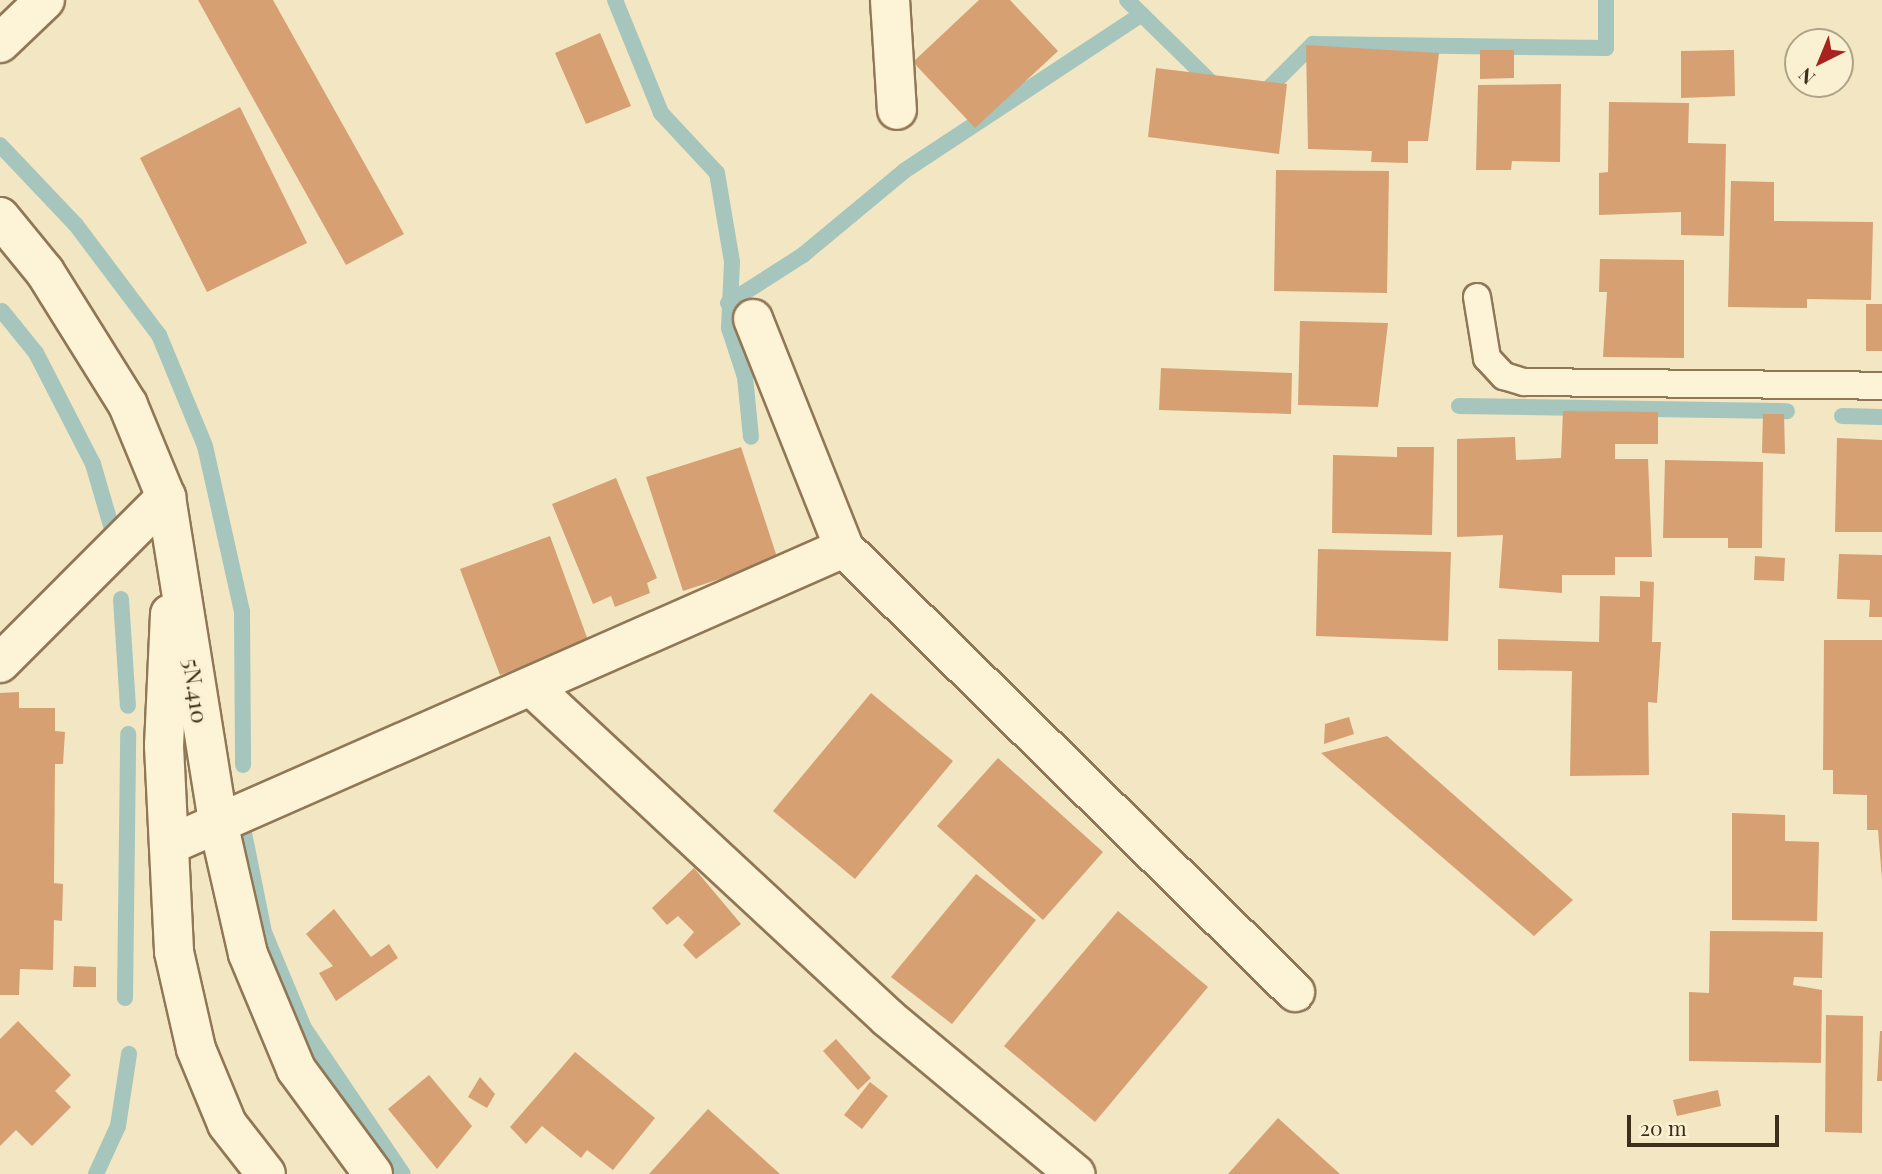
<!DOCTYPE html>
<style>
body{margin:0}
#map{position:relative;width:1882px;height:1174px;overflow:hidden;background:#f3e6c2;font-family:"Playfair Display",serif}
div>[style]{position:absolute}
.stream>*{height:16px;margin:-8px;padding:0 8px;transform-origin:8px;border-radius:8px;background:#a5c5bd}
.building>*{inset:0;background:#d6a073}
.roads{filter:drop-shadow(2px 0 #907756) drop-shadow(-2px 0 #907756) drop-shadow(0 2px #907756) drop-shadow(0 -2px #907756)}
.service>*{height:26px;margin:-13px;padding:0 13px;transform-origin:13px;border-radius:13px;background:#fdf3d6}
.minor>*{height:38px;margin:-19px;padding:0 19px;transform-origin:19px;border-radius:19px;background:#fdf3d6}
.tertiary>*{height:38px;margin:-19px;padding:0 19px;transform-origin:19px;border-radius:19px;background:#fdf3d6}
span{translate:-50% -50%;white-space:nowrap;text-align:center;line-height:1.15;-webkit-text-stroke:5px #faf0d2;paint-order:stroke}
.street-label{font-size:23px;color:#3e2e1c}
.north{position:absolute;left:1784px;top:28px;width:70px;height:70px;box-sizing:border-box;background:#faf0d2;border:2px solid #afa289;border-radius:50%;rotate:223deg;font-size:19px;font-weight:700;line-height:28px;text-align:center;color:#3e2e1c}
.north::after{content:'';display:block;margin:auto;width:24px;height:32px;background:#a7231e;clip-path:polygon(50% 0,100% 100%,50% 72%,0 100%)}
.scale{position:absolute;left:1627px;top:1115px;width:152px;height:32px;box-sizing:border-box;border:4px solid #3e2e1c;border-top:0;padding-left:9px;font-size:21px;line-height:24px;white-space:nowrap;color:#3e2e1c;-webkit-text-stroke:5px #faf0d2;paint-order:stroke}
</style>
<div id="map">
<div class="stream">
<i style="left:615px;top:0;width:122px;rotate:67.8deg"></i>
<i style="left:661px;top:113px;width:82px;rotate:47deg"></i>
<i style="left:717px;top:173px;width:90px;rotate:80.4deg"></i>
<i style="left:732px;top:262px;width:66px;rotate:92.6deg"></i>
<i style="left:729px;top:328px;width:52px;rotate:71.9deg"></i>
<i style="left:745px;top:377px;width:60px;rotate:84.3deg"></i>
<i style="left:1127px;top:0;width:126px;rotate:44.4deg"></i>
<i style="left:1261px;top:96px;width:74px;rotate:-45deg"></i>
<i style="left:1313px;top:44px;width:293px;rotate:0.8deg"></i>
<i style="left:1606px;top:48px;width:48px;rotate:-90deg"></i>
<i style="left:0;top:145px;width:110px;rotate:46.5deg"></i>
<i style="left:76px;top:225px;width:138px;rotate:53deg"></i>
<i style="left:159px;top:335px;width:120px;rotate:67.5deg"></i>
<i style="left:205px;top:446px;width:170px;rotate:77.4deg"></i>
<i style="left:242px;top:612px;width:153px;rotate:89.6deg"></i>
<i style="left:728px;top:303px;width:89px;rotate:-32.6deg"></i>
<i style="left:803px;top:255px;width:131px;rotate:-39.7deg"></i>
<i style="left:904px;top:171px;width:284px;rotate:-33.4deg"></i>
<i style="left:2px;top:311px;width:54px;rotate:51deg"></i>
<i style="left:36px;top:353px;width:125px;rotate:62.8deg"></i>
<i style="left:93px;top:464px;width:78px;rotate:73.7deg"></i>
<i style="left:1459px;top:406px;width:328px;rotate:0.9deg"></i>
<i style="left:1842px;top:416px;width:40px;rotate:1.4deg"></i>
<i style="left:121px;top:599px;width:107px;rotate:86.3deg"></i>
<i style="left:243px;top:828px;width:106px;rotate:78.6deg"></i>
<i style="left:264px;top:932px;width:104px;rotate:67.4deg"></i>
<i style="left:304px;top:1028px;width:176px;rotate:55.9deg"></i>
<i style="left:125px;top:998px;width:264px;rotate:-89.3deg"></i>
<i style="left:96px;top:1174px;width:53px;rotate:-65.4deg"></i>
<i style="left:118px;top:1126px;width:73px;rotate:-81.3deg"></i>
</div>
<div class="building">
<i style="clip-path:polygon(198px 0,273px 0,404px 234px,346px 265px)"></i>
<i style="clip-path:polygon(979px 0,1010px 0,1058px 51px,975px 128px,913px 62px)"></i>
<i style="clip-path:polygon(600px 33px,631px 106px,586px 124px,555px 53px)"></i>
<i style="clip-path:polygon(1306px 45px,1439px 53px,1428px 141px,1408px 141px,1408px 163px,1371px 162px,1372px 151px,1308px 149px)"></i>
<i style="clip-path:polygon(1480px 50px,1514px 50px,1514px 78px,1480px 79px)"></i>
<i style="clip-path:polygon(1734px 50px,1735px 96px,1681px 98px,1681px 51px)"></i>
<i style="clip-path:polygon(1156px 68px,1287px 84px,1279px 154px,1148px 137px)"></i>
<i style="clip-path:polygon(1561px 84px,1560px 162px,1512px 161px,1511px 170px,1476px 170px,1478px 85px)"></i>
<i style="clip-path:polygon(1609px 102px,1689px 103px,1688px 143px,1726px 144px,1724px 236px,1681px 235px,1681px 212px,1599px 215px,1599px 173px,1608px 172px)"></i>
<i style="clip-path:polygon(240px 107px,307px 243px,207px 292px,140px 158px)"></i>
<i style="clip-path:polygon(1276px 170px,1389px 171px,1387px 293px,1274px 291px)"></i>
<i style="clip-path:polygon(1731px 181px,1774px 182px,1774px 221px,1873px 222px,1871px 300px,1807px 299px,1807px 308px,1728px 307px)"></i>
<i style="clip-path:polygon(1600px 259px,1684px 260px,1684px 358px,1603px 357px,1607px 292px,1599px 292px)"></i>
<i style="clip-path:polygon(1866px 304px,1882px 304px,1882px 351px,1866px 351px)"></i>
<i style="clip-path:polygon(1300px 321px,1388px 323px,1378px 407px,1298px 405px)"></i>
<i style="clip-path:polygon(1161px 368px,1292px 373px,1291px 414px,1159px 410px)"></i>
<i style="clip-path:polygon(1563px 411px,1658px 412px,1658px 444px,1615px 444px,1615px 459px,1648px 459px,1652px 557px,1615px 557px,1615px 575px,1562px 575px,1562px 593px,1499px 588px,1503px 535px,1457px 537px,1457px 439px,1515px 437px,1516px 460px,1561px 458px)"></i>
<i style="clip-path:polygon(1763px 414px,1784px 414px,1785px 454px,1762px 453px)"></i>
<i style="clip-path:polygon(1837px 438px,1882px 440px,1882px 532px,1835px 532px)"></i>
<i style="clip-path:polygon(741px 447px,778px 560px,683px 591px,646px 477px)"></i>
<i style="clip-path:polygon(1397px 447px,1434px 447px,1432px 535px,1332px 533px,1333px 455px,1397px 457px)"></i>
<i style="clip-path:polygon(1665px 460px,1763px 462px,1762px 548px,1728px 548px,1728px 538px,1663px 538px)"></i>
<i style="clip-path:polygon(616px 478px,657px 578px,647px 583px,650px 593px,615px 607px,611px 596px,593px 604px,552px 504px)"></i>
<i style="clip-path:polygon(550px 536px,589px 643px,500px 675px,460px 569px)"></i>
<i style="clip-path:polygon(1318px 549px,1451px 552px,1448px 641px,1316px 636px)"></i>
<i style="clip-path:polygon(1839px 554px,1882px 555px,1882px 617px,1869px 617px,1870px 600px,1837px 599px)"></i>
<i style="clip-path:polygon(1755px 556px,1785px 558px,1784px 581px,1754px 580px)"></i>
<i style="clip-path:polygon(1640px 581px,1654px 582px,1652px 642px,1661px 642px,1657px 703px,1648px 702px,1649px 775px,1570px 776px,1572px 671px,1498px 670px,1498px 639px,1599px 642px,1600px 596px,1640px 597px)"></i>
<i style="clip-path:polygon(1824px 640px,1882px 640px,1882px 879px,1878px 830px,1867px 830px,1867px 795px,1833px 794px,1833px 770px,1823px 770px)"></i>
<i style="clip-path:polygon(19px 692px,19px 708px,55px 708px,55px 731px,65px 732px,63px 764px,55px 764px,54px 883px,63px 884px,62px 921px,54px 920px,53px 970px,20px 969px,19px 995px,0 995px,0 693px)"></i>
<i style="clip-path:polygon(871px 693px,953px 761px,855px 879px,773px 811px)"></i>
<i style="clip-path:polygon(1349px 717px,1354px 734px,1324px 744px,1325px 724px)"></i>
<i style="clip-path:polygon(1387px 736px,1573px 900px,1534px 936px,1321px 753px)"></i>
<i style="clip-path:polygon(998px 758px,1103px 852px,1043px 920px,937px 826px)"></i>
<i style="clip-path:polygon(1732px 813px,1785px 815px,1785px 841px,1819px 842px,1817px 921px,1732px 920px)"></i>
<i style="clip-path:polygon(694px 868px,741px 924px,696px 959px,683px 945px,694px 932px,678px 916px,667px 925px,652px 908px)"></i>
<i style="clip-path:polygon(976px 874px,1036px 920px,952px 1024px,891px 977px)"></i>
<i style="clip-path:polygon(334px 909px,371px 957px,389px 944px,398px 958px,336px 1001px,319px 973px,333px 966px,306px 934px)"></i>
<i style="clip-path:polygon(1118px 911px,1208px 987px,1095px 1122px,1004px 1046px)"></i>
<i style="clip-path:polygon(1710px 931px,1823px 932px,1822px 978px,1794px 977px,1793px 985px,1822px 990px,1821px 1063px,1689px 1061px,1689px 992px,1709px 993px)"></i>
<i style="clip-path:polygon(74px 966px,96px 967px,96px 987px,73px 987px)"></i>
<i style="clip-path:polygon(1826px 1015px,1863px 1016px,1862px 1133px,1825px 1132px)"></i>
<i style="clip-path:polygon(18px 1021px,71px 1075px,55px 1091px,71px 1107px,32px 1146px,16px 1130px,0 1146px,0 1039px)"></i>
<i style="clip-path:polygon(1880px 1031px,1882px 1031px,1882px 1081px,1877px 1081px)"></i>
<i style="clip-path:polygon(836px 1039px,871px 1078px,858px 1090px,823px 1051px)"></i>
<i style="clip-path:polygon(575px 1052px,655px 1118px,613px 1170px,587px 1150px,581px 1158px,542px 1126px,526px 1144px,510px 1127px)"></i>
<i style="clip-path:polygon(429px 1075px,472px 1126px,437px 1169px,388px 1109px)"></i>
<i style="clip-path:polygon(480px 1077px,495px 1094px,487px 1108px,468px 1097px)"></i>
<i style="clip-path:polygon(870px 1082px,888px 1096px,862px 1129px,844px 1115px)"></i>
<i style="clip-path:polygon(1718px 1090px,1721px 1106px,1677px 1116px,1673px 1100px)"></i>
<i style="clip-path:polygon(708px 1109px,780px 1174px,649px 1174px)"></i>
<i style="clip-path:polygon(1278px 1118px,1340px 1174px,1228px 1174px)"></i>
</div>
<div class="roads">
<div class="service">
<i style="left:1477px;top:297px;width:62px;rotate:80.7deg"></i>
<i style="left:1487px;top:358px;width:25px;rotate:47deg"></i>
<i style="left:1504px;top:376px;width:21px;rotate:17deg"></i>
<i style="left:1524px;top:382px;width:358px;rotate:0.6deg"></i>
</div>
<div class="minor">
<i style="left:890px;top:0;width:110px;rotate:86.4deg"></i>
<i style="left:0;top:43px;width:62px;rotate:-43.7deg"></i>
<i style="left:753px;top:319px;width:246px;rotate:68.3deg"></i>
<i style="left:0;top:663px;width:235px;rotate:-45deg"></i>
<i style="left:534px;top:689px;width:483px;rotate:42.9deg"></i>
<i style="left:888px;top:1018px;width:244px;rotate:39.8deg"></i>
<i style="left:169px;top:845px;width:737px;rotate:-23.75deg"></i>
<i style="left:844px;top:548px;width:633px;rotate:44.55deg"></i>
</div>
<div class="tertiary">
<i style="left:0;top:217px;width:71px;rotate:50.7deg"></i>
<i style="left:45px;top:272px;width:157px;rotate:58deg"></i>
<i style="left:128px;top:405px;width:100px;rotate:67.6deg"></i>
<i style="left:166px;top:497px;width:329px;rotate:80.9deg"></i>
<i style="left:218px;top:822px;width:135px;rotate:77.2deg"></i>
<i style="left:248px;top:954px;width:125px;rotate:67.3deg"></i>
<i style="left:296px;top:1069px;width:130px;rotate:53.7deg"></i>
<i style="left:170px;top:614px;width:132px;rotate:92.6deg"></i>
<i style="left:164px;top:746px;width:206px;rotate:87.2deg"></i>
<i style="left:174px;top:952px;width:99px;rotate:77.2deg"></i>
<i style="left:196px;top:1049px;width:81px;rotate:67.5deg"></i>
<i style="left:227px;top:1124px;width:63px;rotate:52deg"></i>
</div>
</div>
<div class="street-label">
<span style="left:196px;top:691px;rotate:82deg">5N.410</span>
</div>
<div class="north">N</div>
<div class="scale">20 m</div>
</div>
